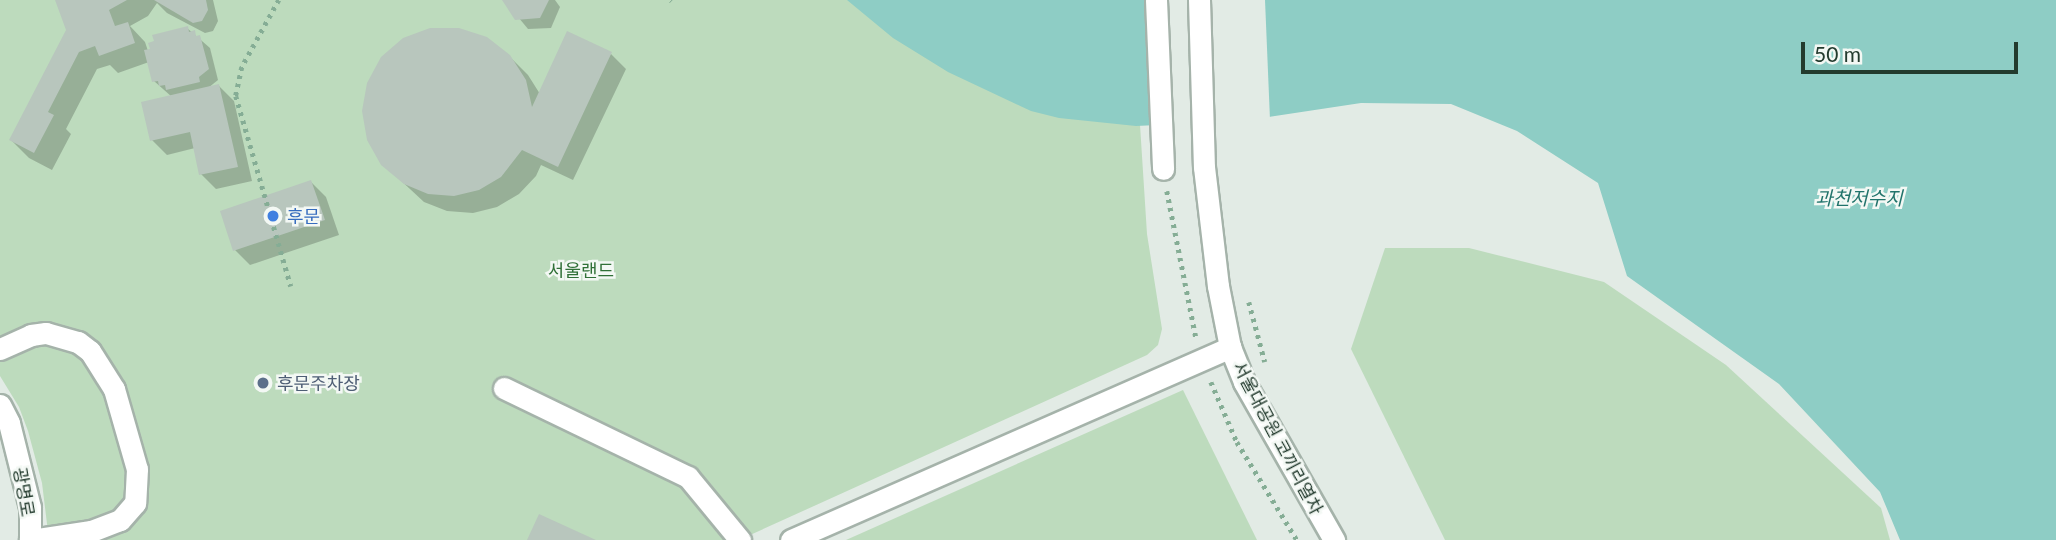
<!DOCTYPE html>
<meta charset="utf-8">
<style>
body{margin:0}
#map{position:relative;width:2056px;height:540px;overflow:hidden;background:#e2ebe5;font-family:Lato,"Noto Sans KR",sans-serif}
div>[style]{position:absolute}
.green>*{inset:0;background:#bddbbd}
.water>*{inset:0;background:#8ecdc5}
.pier>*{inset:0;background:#e2ebe5}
.shadow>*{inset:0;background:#0003}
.building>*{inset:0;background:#b8c6bd}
.path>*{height:4.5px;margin-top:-2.25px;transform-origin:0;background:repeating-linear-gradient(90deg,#85ad95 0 3.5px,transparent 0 8.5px)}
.roads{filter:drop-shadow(2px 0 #a5b3aa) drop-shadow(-2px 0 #a5b3aa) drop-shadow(0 2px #a5b3aa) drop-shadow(0 -2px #a5b3aa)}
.minor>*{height:21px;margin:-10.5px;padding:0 10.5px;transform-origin:10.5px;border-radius:10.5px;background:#fff}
.dots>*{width:19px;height:19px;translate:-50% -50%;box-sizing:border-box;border:4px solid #f3f8f4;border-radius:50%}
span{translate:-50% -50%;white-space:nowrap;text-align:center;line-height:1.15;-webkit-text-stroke:5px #f3f8f4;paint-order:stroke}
.shop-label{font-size:18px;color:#366cbe}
.left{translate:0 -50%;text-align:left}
.park-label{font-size:18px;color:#307037}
.service-label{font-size:18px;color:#4e5e75}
.street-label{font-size:18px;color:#233b2e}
.water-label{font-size:19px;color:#21736b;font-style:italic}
.scale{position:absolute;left:1801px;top:42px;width:217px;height:32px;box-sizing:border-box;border:4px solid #233b2e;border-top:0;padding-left:9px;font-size:21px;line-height:24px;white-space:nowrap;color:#233b2e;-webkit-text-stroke:5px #f3f8f4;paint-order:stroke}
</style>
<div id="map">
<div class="green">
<i style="clip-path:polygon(0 0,1132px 0,1147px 234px,1162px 329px,1158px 345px,1147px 355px,739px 540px,49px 540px,42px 483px,28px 431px,19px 407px,0 376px)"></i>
<i style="clip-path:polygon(1385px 248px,1469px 248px,1604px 282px,1726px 365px,1881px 508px,1890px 540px,1445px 540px,1351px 349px)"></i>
<i style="clip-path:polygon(1183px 390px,1257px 540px,846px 540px)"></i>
</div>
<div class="water">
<i style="clip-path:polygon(847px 0,2056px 0,2056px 540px,1900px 540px,1880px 492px,1779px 384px,1627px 276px,1598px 183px,1517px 131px,1451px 104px,1361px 103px,1242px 121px,1136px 126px,1059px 118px,1031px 111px,948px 72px,893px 38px)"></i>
</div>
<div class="pier">
<i style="clip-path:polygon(1156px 0,1265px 0,1270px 120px,1161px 128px)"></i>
</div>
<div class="shadow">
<i style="clip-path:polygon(57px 0,213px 0,218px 21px,213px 31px,205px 33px,167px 13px,157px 3px,148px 16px,130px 26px,145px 42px,148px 51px,187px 28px,210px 48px,218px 80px,208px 88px,219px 86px,234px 101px,252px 181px,216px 189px,201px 174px,195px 148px,167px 155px,152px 140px,172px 97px,154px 81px,149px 62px,118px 73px,110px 65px,97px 69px,66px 129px,71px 134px,52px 170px,29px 158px,11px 140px,68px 31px)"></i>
<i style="clip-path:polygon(504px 0,555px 0,560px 7px,551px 28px,528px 29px)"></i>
<i style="clip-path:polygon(611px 54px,626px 69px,573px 180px,541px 165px,536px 176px,519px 194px,497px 207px,473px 213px,447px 211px,424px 202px,383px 164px,509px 56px,528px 75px,540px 94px)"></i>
<i style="clip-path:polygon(311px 182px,326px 197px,339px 235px,250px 265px,235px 250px)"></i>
</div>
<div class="building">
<i style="clip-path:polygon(55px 0,127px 0,109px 10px,115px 26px,128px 22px,135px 43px,99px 56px,95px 46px,79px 52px,48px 112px,54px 115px,34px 153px,9px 140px,66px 30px)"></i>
<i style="clip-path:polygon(154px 0,206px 0,208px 10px,202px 21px,193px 23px)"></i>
<i style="clip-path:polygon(502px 0,549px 0,540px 18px,515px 20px)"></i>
<i style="clip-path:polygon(188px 26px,189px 32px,195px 30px,196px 36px,200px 35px,209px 69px,199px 77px,200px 82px,166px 90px,165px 85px,159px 86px,158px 81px,152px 82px,144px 50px,150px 49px,148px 43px,154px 41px,152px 35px)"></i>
<i style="clip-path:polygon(430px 28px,459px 28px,487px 37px,510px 55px,526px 80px,532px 107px,567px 31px,612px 52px,558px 167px,522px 150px,501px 177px,479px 190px,454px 196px,428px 194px,404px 184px,381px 165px,367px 140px,362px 111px,367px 83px,381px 57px,403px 38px)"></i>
<i style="clip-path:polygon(219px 84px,238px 167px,199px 175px,190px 132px,150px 141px,141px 102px)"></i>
<i style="clip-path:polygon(311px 180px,325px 220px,233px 251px,220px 211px)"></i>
<i style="clip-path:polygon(539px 514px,596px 540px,527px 540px)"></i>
</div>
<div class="path">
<i style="left:279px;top:0;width:77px;rotate:118.9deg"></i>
<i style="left:242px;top:67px;width:30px;rotate:102deg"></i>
<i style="left:236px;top:96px;width:198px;rotate:73.9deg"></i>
<i style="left:671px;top:0;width:1px;rotate:45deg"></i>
<i style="left:1167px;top:191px;width:149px;rotate:78.8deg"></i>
<i style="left:1249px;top:302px;width:62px;rotate:75.1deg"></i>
<i style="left:1211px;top:382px;width:65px;rotate:66.6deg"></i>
<i style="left:1237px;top:442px;width:115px;rotate:58.5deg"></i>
</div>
<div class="roads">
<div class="minor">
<i style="left:1156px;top:0;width:169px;rotate:87.6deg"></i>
<i style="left:1199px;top:0;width:167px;rotate:88.3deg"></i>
<i style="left:1204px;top:167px;width:120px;rotate:83.3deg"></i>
<i style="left:1218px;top:286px;width:62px;rotate:78.9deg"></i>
<i style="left:1230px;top:347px;width:38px;rotate:68deg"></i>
<i style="left:1244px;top:382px;width:182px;rotate:60.3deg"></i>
<i style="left:0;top:349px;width:34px;rotate:-24deg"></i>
<i style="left:31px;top:335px;width:15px;rotate:-8deg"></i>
<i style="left:46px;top:333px;width:33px;rotate:16deg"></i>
<i style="left:78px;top:342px;width:15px;rotate:37deg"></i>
<i style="left:90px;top:351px;width:45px;rotate:57.7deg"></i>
<i style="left:114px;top:389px;width:83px;rotate:74deg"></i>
<i style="left:137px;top:469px;width:34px;rotate:93deg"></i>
<i style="left:135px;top:503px;width:23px;rotate:131deg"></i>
<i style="left:120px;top:520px;width:31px;rotate:159deg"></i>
<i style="left:91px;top:531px;width:62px;rotate:171.6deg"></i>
<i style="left:504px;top:388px;width:204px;rotate:25.8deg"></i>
<i style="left:688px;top:477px;width:82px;rotate:50.5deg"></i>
<i style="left:0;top:405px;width:20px;rotate:63deg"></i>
<i style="left:9px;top:423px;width:87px;rotate:76deg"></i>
<i style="left:30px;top:507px;width:33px;rotate:90deg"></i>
<i style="left:791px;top:540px;width:480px;rotate:-23.7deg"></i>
</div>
</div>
<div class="dots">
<i style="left:273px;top:216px;background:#3f7fe0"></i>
<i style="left:263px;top:383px;background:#5c6f8a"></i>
</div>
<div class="shop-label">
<span class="left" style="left:287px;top:216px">후문</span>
</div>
<div class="park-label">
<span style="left:581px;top:270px">서울랜드</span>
</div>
<div class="service-label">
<span class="left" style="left:277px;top:383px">후문주차장</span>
</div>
<div class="street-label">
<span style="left:1278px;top:438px;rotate:62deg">서울대공원 코끼리열차</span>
<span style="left:24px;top:492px;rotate:80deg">광명로</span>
</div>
<div class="water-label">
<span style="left:1859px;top:198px">과천저수지</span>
</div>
<div class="scale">50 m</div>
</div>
